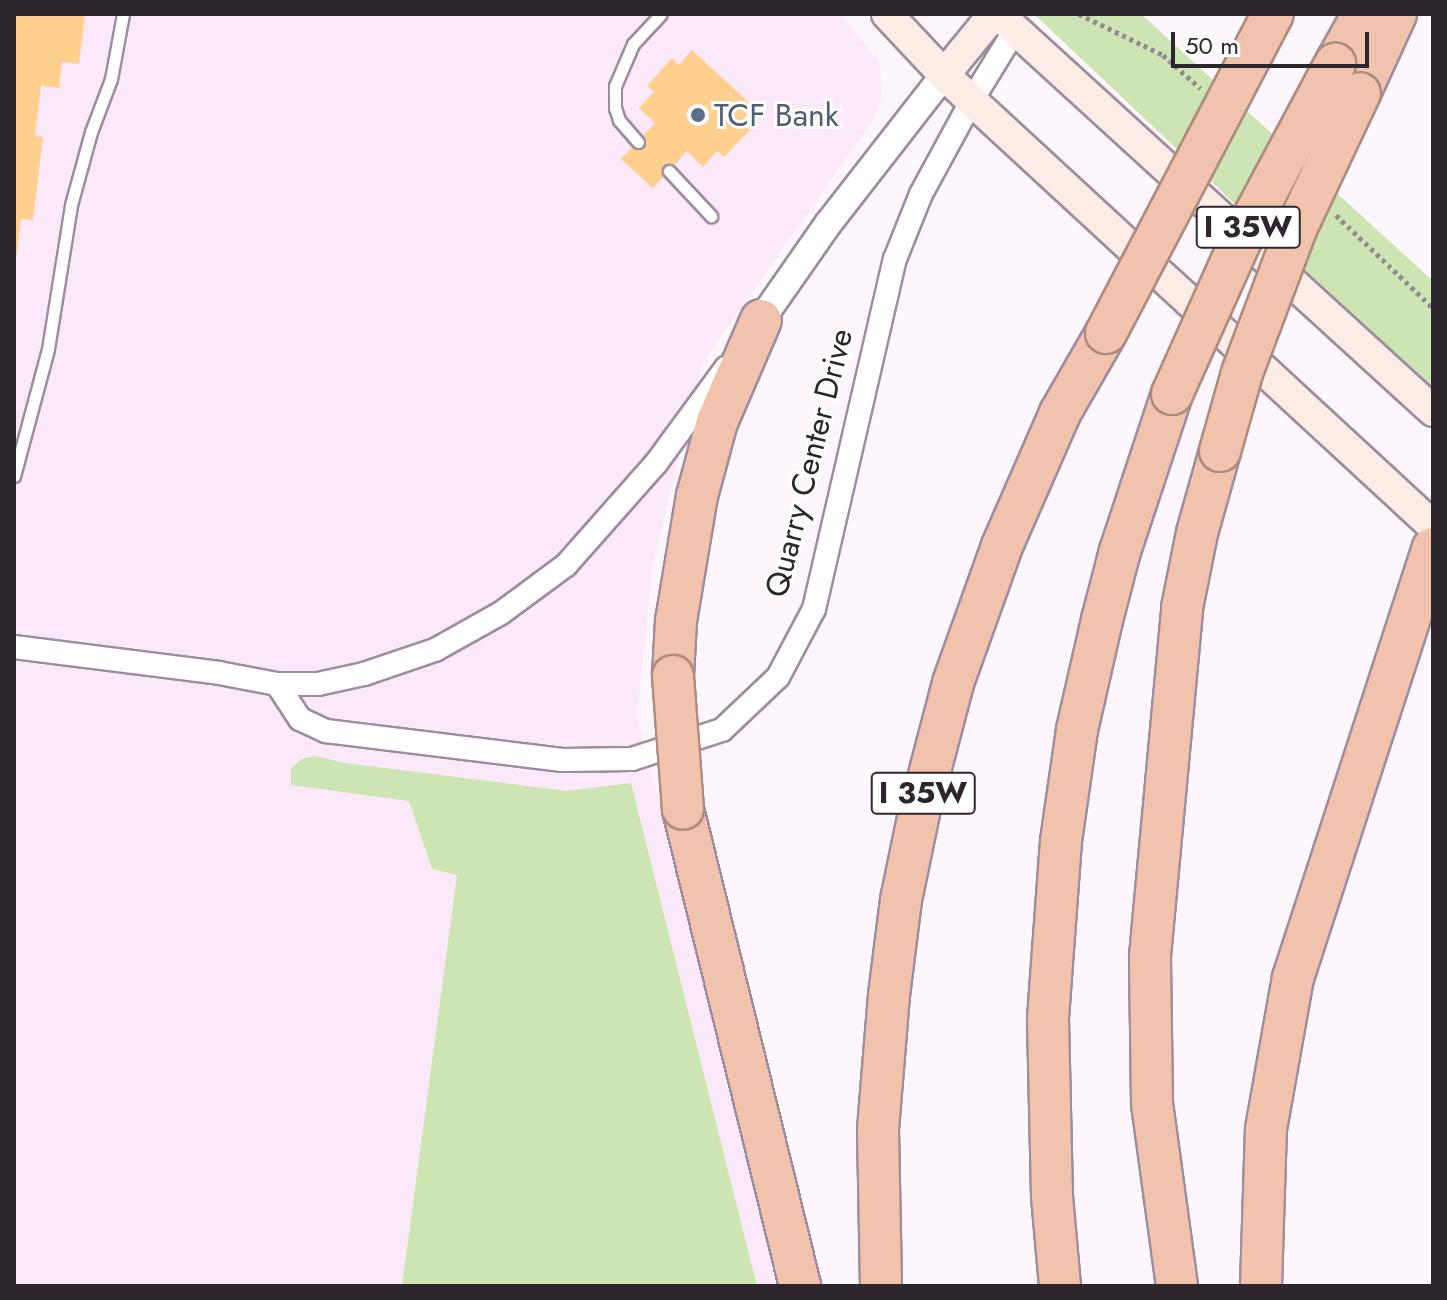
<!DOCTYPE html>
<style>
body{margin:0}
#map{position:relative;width:1447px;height:1300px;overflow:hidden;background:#fdf6fd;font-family:Jost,sans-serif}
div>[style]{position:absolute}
.commercial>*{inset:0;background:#fbe8f9}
.green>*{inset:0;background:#cce5b3}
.building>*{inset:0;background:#ffcf8e}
.path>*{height:5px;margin-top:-2.5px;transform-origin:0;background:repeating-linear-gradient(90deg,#938c93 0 4px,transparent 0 8px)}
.roads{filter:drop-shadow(2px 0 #9e8d9e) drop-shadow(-2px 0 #9e8d9e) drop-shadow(0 2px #9e8d9e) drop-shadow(0 -2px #9e8d9e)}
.service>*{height:11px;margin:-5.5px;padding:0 5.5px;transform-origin:5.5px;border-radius:5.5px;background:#fff}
.minor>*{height:22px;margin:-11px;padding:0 11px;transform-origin:11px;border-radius:11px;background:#fff}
.tertiary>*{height:26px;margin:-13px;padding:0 13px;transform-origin:13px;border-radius:13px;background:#fff}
.secondary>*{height:30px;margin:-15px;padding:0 15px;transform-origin:15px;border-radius:15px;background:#fbede6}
.motorway>*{height:40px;margin:-20px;padding:0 20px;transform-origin:20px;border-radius:20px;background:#f1c2ac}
.bridges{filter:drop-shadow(2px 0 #ac8b80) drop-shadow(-2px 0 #ac8b80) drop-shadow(0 2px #ac8b80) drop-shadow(0 -2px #ac8b80)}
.motorway-bridge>*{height:40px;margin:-20px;padding:0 20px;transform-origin:20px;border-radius:20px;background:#f1c2ac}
.dots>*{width:22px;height:22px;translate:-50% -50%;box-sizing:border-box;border:4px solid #fff;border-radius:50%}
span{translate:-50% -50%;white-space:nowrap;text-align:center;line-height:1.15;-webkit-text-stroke:6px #fff;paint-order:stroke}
.shield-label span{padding:2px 6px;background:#fff;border:2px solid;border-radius:6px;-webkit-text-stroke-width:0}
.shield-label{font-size:30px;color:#2d262d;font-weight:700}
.service-label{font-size:32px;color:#4e5e75}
.left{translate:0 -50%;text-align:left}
.street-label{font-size:32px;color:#2d262d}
.frame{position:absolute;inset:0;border:16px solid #2d262d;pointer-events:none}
.scale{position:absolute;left:1171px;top:32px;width:198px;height:36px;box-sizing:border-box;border:4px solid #2d262d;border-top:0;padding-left:10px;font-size:24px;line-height:28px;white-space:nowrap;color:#2d262d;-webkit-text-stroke:6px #fff;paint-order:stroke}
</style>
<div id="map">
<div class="commercial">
<i style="clip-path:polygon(14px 14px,840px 14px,879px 62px,882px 96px,874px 118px,702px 364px,653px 564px,637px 716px,786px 1286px,14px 1286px)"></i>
</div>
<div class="green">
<i style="clip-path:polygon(1034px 14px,1141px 14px,1433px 281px,1433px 391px)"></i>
<i style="clip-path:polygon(315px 756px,345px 763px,567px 791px,631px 783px,757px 1286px,402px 1286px,457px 875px,432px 869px,409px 801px,291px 785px,291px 769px,301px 759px)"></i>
</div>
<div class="building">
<i style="clip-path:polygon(14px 14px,85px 14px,79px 64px,62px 62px,59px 88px,41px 86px,35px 136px,43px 137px,33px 220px,21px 219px,16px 260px)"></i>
<i style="clip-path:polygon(692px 50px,755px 108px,742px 123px,750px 130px,724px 157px,717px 151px,703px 167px,687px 151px,653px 188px,621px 159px,655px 123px,639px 108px,654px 92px,647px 86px,672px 58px,679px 65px)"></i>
</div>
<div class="path">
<i style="left:1079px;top:14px;width:93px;rotate:26deg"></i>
<i style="left:1163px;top:55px;width:50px;rotate:41.7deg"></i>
<i style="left:1336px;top:215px;width:134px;rotate:43.8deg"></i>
</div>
<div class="roads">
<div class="service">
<i style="left:638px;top:142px;width:29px;rotate:-131deg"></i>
<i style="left:619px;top:120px;width:13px;rotate:-108deg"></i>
<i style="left:615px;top:108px;width:22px;rotate:-90deg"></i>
<i style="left:615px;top:86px;width:46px;rotate:-66.8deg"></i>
<i style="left:633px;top:44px;width:41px;rotate:-47deg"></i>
<i style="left:669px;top:171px;width:62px;rotate:47deg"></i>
<i style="left:14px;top:476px;width:131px;rotate:-75deg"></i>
<i style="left:48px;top:349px;width:146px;rotate:-80.9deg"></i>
<i style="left:71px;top:205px;width:76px;rotate:-74.7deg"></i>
<i style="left:91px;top:132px;width:57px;rotate:-69.3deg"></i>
<i style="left:111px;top:79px;width:66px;rotate:-79.5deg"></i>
</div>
<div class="minor">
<i style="left:14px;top:647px;width:207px;rotate:7.2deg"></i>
<i style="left:219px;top:673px;width:59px;rotate:10.7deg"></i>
<i style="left:277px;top:684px;width:41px"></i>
<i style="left:318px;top:684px;width:47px;rotate:-12.3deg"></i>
<i style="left:364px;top:674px;width:75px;rotate:-18.7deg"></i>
<i style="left:435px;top:650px;width:76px;rotate:-29.3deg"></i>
<i style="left:501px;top:613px;width:81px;rotate:-36.4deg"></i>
<i style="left:566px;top:565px;width:137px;rotate:-48.5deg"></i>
<i style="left:657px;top:462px;width:117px;rotate:-53.7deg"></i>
<i style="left:277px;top:684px;width:42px;rotate:56.7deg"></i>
<i style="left:300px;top:719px;width:29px;rotate:25deg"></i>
<i style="left:326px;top:731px;width:238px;rotate:7deg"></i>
<i style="left:562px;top:760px;width:70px;rotate:-0.8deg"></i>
<i style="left:632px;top:759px;width:95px;rotate:-17.9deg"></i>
<i style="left:722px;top:730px;width:77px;rotate:-43.4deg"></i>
<i style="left:778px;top:677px;width:77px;rotate:-62.1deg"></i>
<i style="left:814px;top:609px;width:359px;rotate:-77deg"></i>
<i style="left:895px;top:259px;width:70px;rotate:-68.2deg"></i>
<i style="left:921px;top:194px;width:107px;rotate:-61.5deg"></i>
<i style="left:972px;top:100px;width:82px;rotate:-58.4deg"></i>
</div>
<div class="tertiary">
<i style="left:761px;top:320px;width:117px;rotate:-55.1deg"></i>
<i style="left:828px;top:224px;width:189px;rotate:-52.1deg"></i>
</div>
<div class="secondary">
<i style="left:887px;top:14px;width:83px;rotate:46.9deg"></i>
<i style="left:944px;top:75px;width:665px;rotate:42.69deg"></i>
<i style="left:998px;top:14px;width:589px;rotate:42.38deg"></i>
<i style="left:944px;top:75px;width:79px;rotate:-50.7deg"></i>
</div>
<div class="motorway">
<i style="left:1335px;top:64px;width:57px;rotate:-60.8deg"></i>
<i style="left:1360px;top:93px;width:87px;rotate:-65.5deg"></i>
<i style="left:673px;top:676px;width:55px;rotate:-86.9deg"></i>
<i style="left:676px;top:621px;width:127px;rotate:-80.5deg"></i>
<i style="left:697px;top:496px;width:77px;rotate:-74.9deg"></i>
<i style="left:717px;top:422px;width:111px;rotate:-66.7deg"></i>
<i style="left:683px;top:809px;width:491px;rotate:76.2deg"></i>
<i style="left:881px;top:1286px;width:157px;rotate:-91.1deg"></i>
<i style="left:878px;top:1129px;width:134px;rotate:-85.3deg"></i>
<i style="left:889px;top:995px;width:96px;rotate:-82.8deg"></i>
<i style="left:901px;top:900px;width:89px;rotate:-78.3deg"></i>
<i style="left:919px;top:813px;width:134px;rotate:-75.3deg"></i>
<i style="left:953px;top:683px;width:145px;rotate:-70.3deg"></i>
<i style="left:1002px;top:546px;width:145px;rotate:-66.4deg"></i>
<i style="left:1060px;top:413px;width:92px;rotate:-60.1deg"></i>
<i style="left:1060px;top:1286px;width:90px;rotate:-95.1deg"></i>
<i style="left:1052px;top:1196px;width:178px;rotate:-91.3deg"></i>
<i style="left:1048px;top:1018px;width:177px;rotate:-85.8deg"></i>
<i style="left:1061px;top:841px;width:112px;rotate:-81.8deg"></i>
<i style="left:1077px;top:730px;width:113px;rotate:-77.2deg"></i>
<i style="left:1102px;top:620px;width:71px;rotate:-75.4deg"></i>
<i style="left:1120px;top:551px;width:165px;rotate:-71.7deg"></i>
<i style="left:1177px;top:1286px;width:185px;rotate:-97.8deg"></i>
<i style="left:1152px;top:1103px;width:147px;rotate:-90.8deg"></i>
<i style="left:1150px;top:956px;width:349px;rotate:-84.7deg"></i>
<i style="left:1182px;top:608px;width:76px;rotate:-78.7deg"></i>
<i style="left:1197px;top:533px;width:85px;rotate:-74.3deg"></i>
<i style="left:1261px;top:1286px;width:157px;rotate:-88.2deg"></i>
<i style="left:1266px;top:1129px;width:153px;rotate:-79.9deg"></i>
<i style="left:1293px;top:978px;width:452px;rotate:-72deg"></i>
</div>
</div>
<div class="bridges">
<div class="motorway-bridge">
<i style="left:1106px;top:333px;width:360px;rotate:-62.4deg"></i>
<i style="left:1172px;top:394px;width:169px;rotate:-65.9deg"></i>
<i style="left:1241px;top:240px;width:200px;rotate:-61.9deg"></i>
<i style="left:1220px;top:451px;width:81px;rotate:-74.2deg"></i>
<i style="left:1242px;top:373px;width:154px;rotate:-69.4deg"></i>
<i style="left:1296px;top:229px;width:150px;rotate:-64.8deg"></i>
<i style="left:673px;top:676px;width:133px;rotate:85.7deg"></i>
</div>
</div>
<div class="dots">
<i style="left:698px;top:115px;background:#5c6f8a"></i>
</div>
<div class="shield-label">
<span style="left:1248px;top:227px">I 35W</span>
<span style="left:923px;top:793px">I 35W</span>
</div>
<div class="service-label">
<span class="left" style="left:714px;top:115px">TCF Bank</span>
</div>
<div class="street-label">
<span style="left:809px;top:463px;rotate:-76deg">Quarry Center Drive</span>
</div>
<div class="frame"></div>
<div class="scale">50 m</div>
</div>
